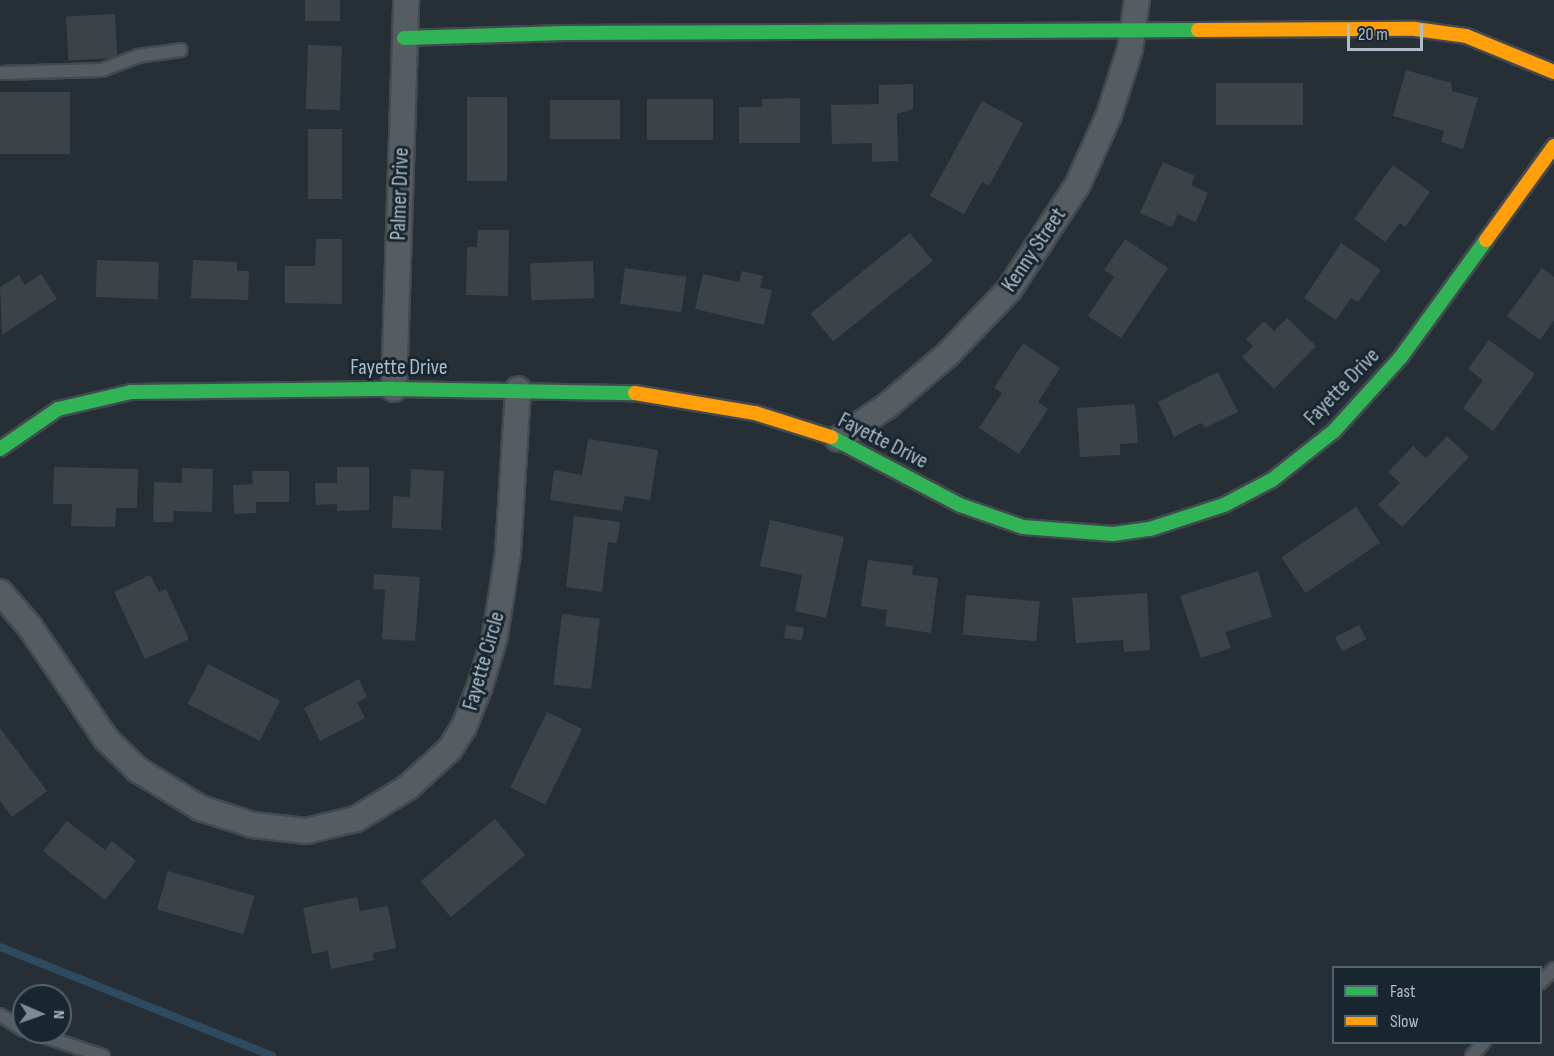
<!DOCTYPE html>
<style>
body{margin:0}
#map{position:relative;width:1554px;height:1056px;overflow:hidden;background:#252f35;font-family:"Sofia Sans Condensed",sans-serif}
div>[style]{position:absolute}
[style*='--x']{left:calc(var(--x)*1px);top:calc(var(--y)*1px);width:calc(var(--w)*1px);rotate:calc(var(--a)*1deg)}
.stream>*{height:8px;margin:-4px;padding:0 4px;transform-origin:4px;border-radius:4px;background:#2e4a5e}
.building>*{inset:0;background:#3b4348;transform-origin:0 0}
.roads{filter:drop-shadow(2px 0 #434a4f) drop-shadow(-2px 0 #434a4f) drop-shadow(0 2px #434a4f) drop-shadow(0 -2px #434a4f)}
.lane>*{height:12px;margin:-6px;padding:0 6px;transform-origin:6px;border-radius:6px;background:#555d63}
.street>*{height:24px;margin:-12px;padding:0 12px;transform-origin:12px;border-radius:12px;background:#555d63}
.fast>*{height:14px;margin:-7px;padding:0 7px;transform-origin:7px;border-radius:7px;background:#30b455}
.slow>*{height:14px;margin:-7px;padding:0 7px;transform-origin:7px;border-radius:7px;background:#ff9f0a}
span{translate:-50% -50%;white-space:nowrap;text-align:center;line-height:1.15;-webkit-text-stroke:6px #182630;paint-order:stroke}
.street-label{font-size:22px;color:#adbcc8}
.legend{position:absolute;left:1332px;top:966px;width:210px;height:78px;box-sizing:border-box;background:#182630;border:2px solid #54626d;margin:0;padding:8px 10px;list-style:none;font-size:18px;color:#adbcc8}
.legend li{display:flex;align-items:center;gap:12px;height:30px}
.legend b{width:30px;border:2px solid #54626d}
.north{position:absolute;left:12px;top:984px;width:60px;height:60px;box-sizing:border-box;background:#182630;border:2px solid #54626d;border-radius:50%;rotate:92deg;font-size:16px;font-weight:700;line-height:24px;text-align:center;color:#adbcc8}
.north::after{content:'';display:block;margin:auto;width:21px;height:27px;background:#7d8b95;clip-path:polygon(50% 0,100% 100%,50% 72%,0 100%)}
.scale{position:absolute;left:1347px;top:24px;width:76px;height:27px;box-sizing:border-box;border:3px solid #adbcc8;border-top:0;padding-left:8px;font-size:18px;line-height:21px;white-space:nowrap;color:#adbcc8;-webkit-text-stroke:4px #182630;paint-order:stroke}
</style>
<div id="map">
<div class="stream">
<div style="--x:0;--y:947;--w:293;--a:21.8"></div>
</div>
<div class="building">
<div style="left:305px;top:0;width:35px;height:21px"></div>
<div style="left:115px;top:14px;width:44px;height:49px;rotate:87deg"></div>
<div style="left:308px;top:45px;width:34px;height:64px;rotate:2deg"></div>
<div style="clip-path:polygon(1406px 70px,1451px 83px,1452px 91px,1478px 98px,1463px 149px,1441px 142px,1444px 131px,1393px 116px)"></div>
<div style="left:1303px;top:83px;width:42px;height:87px;rotate:90deg"></div>
<div style="clip-path:polygon(913px 84px,913px 109px,897px 114px,898px 161px,872px 162px,872px 143px,832px 144px,831px 105px,879px 104px,879px 85px)"></div>
<div style="left:0;top:92px;width:70px;height:62px"></div>
<div style="left:467px;top:97px;width:40px;height:84px"></div>
<div style="clip-path:polygon(800px 98px,800px 143px,739px 143px,739px 107px,762px 107px,762px 99px)"></div>
<div style="left:647px;top:99px;width:66px;height:41px"></div>
<div style="left:550px;top:100px;width:70px;height:39px"></div>
<div style="clip-path:polygon(982px 101px,1023px 123px,989px 186px,982px 182px,964px 214px,930px 196px)"></div>
<div style="left:308px;top:129px;width:34px;height:70px"></div>
<div style="clip-path:polygon(1163px 162px,1195px 176px,1191px 185px,1208px 193px,1196px 222px,1178px 214px,1172px 227px,1140px 213px)"></div>
<div style="clip-path:polygon(1393px 165px,1430px 192px,1405px 227px,1400px 223px,1385px 242px,1354px 219px)"></div>
<div style="clip-path:polygon(478px 230px,509px 230px,508px 296px,466px 295px,467px 247px,477px 247px)"></div>
<div style="left:910px;top:233px;width:36px;height:128px;rotate:51deg"></div>
<div style="clip-path:polygon(316px 239px,342px 239px,342px 304px,285px 303px,285px 266px,315px 266px)"></div>
<div style="clip-path:polygon(1125px 239px,1168px 268px,1121px 338px,1088px 316px,1114px 277px,1104px 270px)"></div>
<div style="clip-path:polygon(1341px 243px,1381px 270px,1358px 302px,1351px 298px,1336px 320px,1304px 298px)"></div>
<div style="left:97px;top:260px;width:62px;height:37px;rotate:2deg"></div>
<div style="clip-path:polygon(193px 260px,237px 262px,237px 271px,249px 271px,248px 300px,191px 298px)"></div>
<div style="left:593px;top:261px;width:37px;height:63px;rotate:88deg"></div>
<div style="left:625px;top:268px;width:62px;height:36px;rotate:8deg"></div>
<div style="clip-path:polygon(1542px 268px,1554px 277px,1554px 320px,1540px 340px,1507px 316px)"></div>
<div style="clip-path:polygon(742px 271px,763px 276px,760px 288px,772px 290px,764px 325px,695px 309px,703px 274px,739px 282px)"></div>
<div style="clip-path:polygon(41px 274px,57px 299px,2px 335px,0 287px,19px 275px,25px 285px)"></div>
<div style="clip-path:polygon(1287px 318px,1316px 346px,1274px 389px,1242px 357px,1253px 346px,1246px 339px,1264px 321px,1274px 331px)"></div>
<div style="clip-path:polygon(1489px 340px,1535px 374px,1493px 431px,1463px 408px,1483px 380px,1468px 369px)"></div>
<div style="clip-path:polygon(1023px 343px,1060px 368px,1038px 402px,1048px 409px,1019px 454px,979px 428px,1002px 393px,994px 388px)"></div>
<div style="clip-path:polygon(1218px 372px,1238px 412px,1205px 428px,1201px 423px,1174px 437px,1158px 402px)"></div>
<div style="clip-path:polygon(1135px 404px,1138px 443px,1120px 444px,1120px 455px,1080px 457px,1077px 408px)"></div>
<div style="clip-path:polygon(1447px 436px,1469px 457px,1402px 527px,1378px 505px,1400px 483px,1388px 472px,1413px 446px,1426px 458px)"></div>
<div style="clip-path:polygon(588px 439px,658px 450px,650px 500px,625px 496px,622px 511px,550px 500px,554px 470px,582px 475px)"></div>
<div style="clip-path:polygon(54px 467px,138px 469px,137px 508px,116px 508px,115px 527px,71px 526px,72px 504px,53px 504px)"></div>
<div style="clip-path:polygon(337px 467px,369px 467px,369px 510px,337px 511px,337px 504px,316px 505px,315px 483px,337px 483px)"></div>
<div style="clip-path:polygon(182px 468px,213px 469px,212px 512px,174px 511px,173px 522px,153px 522px,154px 482px,182px 483px)"></div>
<div style="clip-path:polygon(411px 469px,444px 471px,441px 530px,392px 528px,393px 496px,410px 497px)"></div>
<div style="clip-path:polygon(252px 471px,289px 471px,289px 502px,256px 502px,256px 513px,234px 514px,233px 485px,253px 484px)"></div>
<div style="left:1356px;top:507px;width:43px;height:90px;rotate:56deg"></div>
<div style="clip-path:polygon(574px 516px,620px 522px,617px 543px,608px 542px,602px 592px,566px 587px)"></div>
<div style="clip-path:polygon(770px 520px,844px 537px,826px 618px,795px 611px,802px 575px,760px 566px)"></div>
<div style="clip-path:polygon(868px 560px,913px 566px,912px 575px,938px 578px,931px 633px,885px 626px,887px 610px,861px 606px)"></div>
<div style="clip-path:polygon(1258px 571px,1272px 617px,1225px 632px,1231px 648px,1201px 658px,1180px 596px)"></div>
<div style="clip-path:polygon(374px 574px,420px 577px,415px 641px,382px 639px,385px 590px,373px 589px)"></div>
<div style="clip-path:polygon(150px 575px,159px 592px,166px 589px,189px 639px,145px 659px,114px 592px)"></div>
<div style="clip-path:polygon(1147px 593px,1150px 650px,1124px 652px,1123px 640px,1076px 643px,1072px 598px)"></div>
<div style="left:966px;top:595px;width:74px;height:40px;rotate:5deg"></div>
<div style="left:562px;top:614px;width:38px;height:71px;rotate:7deg"></div>
<div style="left:786px;top:625px;width:18px;height:13px;rotate:9deg"></div>
<div style="left:1359px;top:625px;width:16px;height:27px;rotate:63deg"></div>
<div style="left:208px;top:664px;width:81px;height:45px;rotate:27deg"></div>
<div style="clip-path:polygon(359px 679px,367px 697px,357px 702px,365px 718px,320px 741px,304px 708px)"></div>
<div style="left:547px;top:712px;width:39px;height:84px;rotate:26deg"></div>
<div style="clip-path:polygon(0 728px,47px 791px,12px 817px,0 801px)"></div>
<div style="left:495px;top:819px;width:47px;height:97px;rotate:50deg"></div>
<div style="clip-path:polygon(67px 821px,105px 850px,112px 841px,136px 861px,105px 900px,43px 851px)"></div>
<div style="left:168px;top:871px;width:90px;height:40px;rotate:16deg"></div>
<div style="clip-path:polygon(357px 897px,360px 911px,388px 906px,396px 948px,373px 953px,374px 960px,331px 969px,328px 951px,312px 954px,303px 908px)"></div>
</div>
<div class="roads">
<div class="lane">
<div style="--x:0;--y:73;--w:102;--a:-1.7"></div>
<div style="--x:102;--y:70;--w:39;--a:-21"></div>
<div style="--x:138;--y:56;--w:43;--a:-7.9"></div>
<div style="--x:1540;--y:983;--w:20;--a:-45"></div>
<div style="--x:0;--y:1015;--w:28;--a:32"></div>
<div style="--x:31;--y:1032;--w:76;--a:18.4"></div>
<div style="--x:1472;--y:1056;--w:18;--a:-49"></div>
</div>
<div class="street">
<div style="--x:394;--y:389;--w:389;--a:-88.2"></div>
<div style="--x:838;--y:439;--w:59;--a:-34"></div>
<div style="--x:887;--y:406;--w:80;--a:-40.4"></div>
<div style="--x:948;--y:354;--w:88;--a:-46.4"></div>
<div style="--x:1009;--y:290;--w:126;--a:-56.9"></div>
<div style="--x:1078;--y:184;--w:76;--a:-65.8"></div>
<div style="--x:1109;--y:115;--w:69;--a:-72.3"></div>
<div style="--x:1130;--y:49;--w:49;--a:-81.9"></div>
<div style="--x:0;--y:592;--w:46;--a:49.4"></div>
<div style="--x:30;--y:627;--w:135;--a:55.8"></div>
<div style="--x:106;--y:739;--w:45;--a:44.1"></div>
<div style="--x:138;--y:770;--w:73;--a:31.5"></div>
<div style="--x:200;--y:808;--w:56;--a:17.8"></div>
<div style="--x:253;--y:825;--w:53;--a:6.5"></div>
<div style="--x:306;--y:831;--w:51;--a:-13.5"></div>
<div style="--x:356;--y:819;--w:60;--a:-31.3"></div>
<div style="--x:407;--y:788;--w:58;--a:-42.2"></div>
<div style="--x:450;--y:749;--w:26;--a:-58"></div>
<div style="--x:464;--y:727;--w:44;--a:-68.7"></div>
<div style="--x:480;--y:686;--w:52;--a:-73.3"></div>
<div style="--x:495;--y:636;--w:84;--a:-81.1"></div>
<div style="--x:508;--y:553;--w:164;--a:-86.5"></div>
</div>
<div class="fast">
<div style="--x:404;--y:38;--w:160;--a:-1.8"></div>
<div style="--x:564;--y:33;--w:634;--a:-0.27"></div>
<div style="--x:831;--y:437;--w:146;--a:27.8"></div>
<div style="--x:960;--y:505;--w:67;--a:19.2"></div>
<div style="--x:1023;--y:527;--w:90;--a:4.4"></div>
<div style="--x:1113;--y:534;--w:37;--a:-8"></div>
<div style="--x:1150;--y:529;--w:78;--a:-18"></div>
<div style="--x:1224;--y:505;--w:54;--a:-27.5"></div>
<div style="--x:1272;--y:480;--w:79;--a:-38.3"></div>
<div style="--x:1334;--y:431;--w:100;--a:-47.8"></div>
<div style="--x:1401;--y:357;--w:145;--a:-54"></div>
<div style="--x:0;--y:449;--w:70;--a:-34.6"></div>
<div style="--x:58;--y:409;--w:75;--a:-13.1"></div>
<div style="--x:131;--y:392;--w:263;--a:-0.7"></div>
<div style="--x:394;--y:389;--w:241;--a:1"></div>
</div>
<div class="slow">
<div style="--x:1198;--y:30;--w:217;--a:-0.3"></div>
<div style="--x:1415;--y:29;--w:51;--a:7.8"></div>
<div style="--x:1466;--y:36;--w:95;--a:22.2"></div>
<div style="--x:1486;--y:240;--w:116;--a:-54.1"></div>
<div style="--x:635;--y:393;--w:122;--a:9.5"></div>
<div style="--x:755;--y:413;--w:80;--a:17.5"></div>
</div>
</div>
<div class="street-label">
<span style="left:400px;top:194px;rotate:-88deg">Palmer Drive</span>
<span style="left:1034px;top:250px;rotate:-56deg">Kenny Street</span>
<span style="left:399px;top:368px">Fayette Drive</span>
<span style="left:1342px;top:387px;rotate:-46deg">Fayette Drive</span>
<span style="left:883px;top:441px;rotate:27deg">Fayette Drive</span>
<span style="left:484px;top:661px;rotate:-74deg">Fayette Circle</span>
</div>
<ul class="legend">
<li><b style="height:8px;background:#30b455"></b>Fast</li>
<li><b style="height:8px;background:#ff9f0a"></b>Slow</li>
</ul>
<div class="north">N</div>
<div class="scale">20 m</div>
</div>
